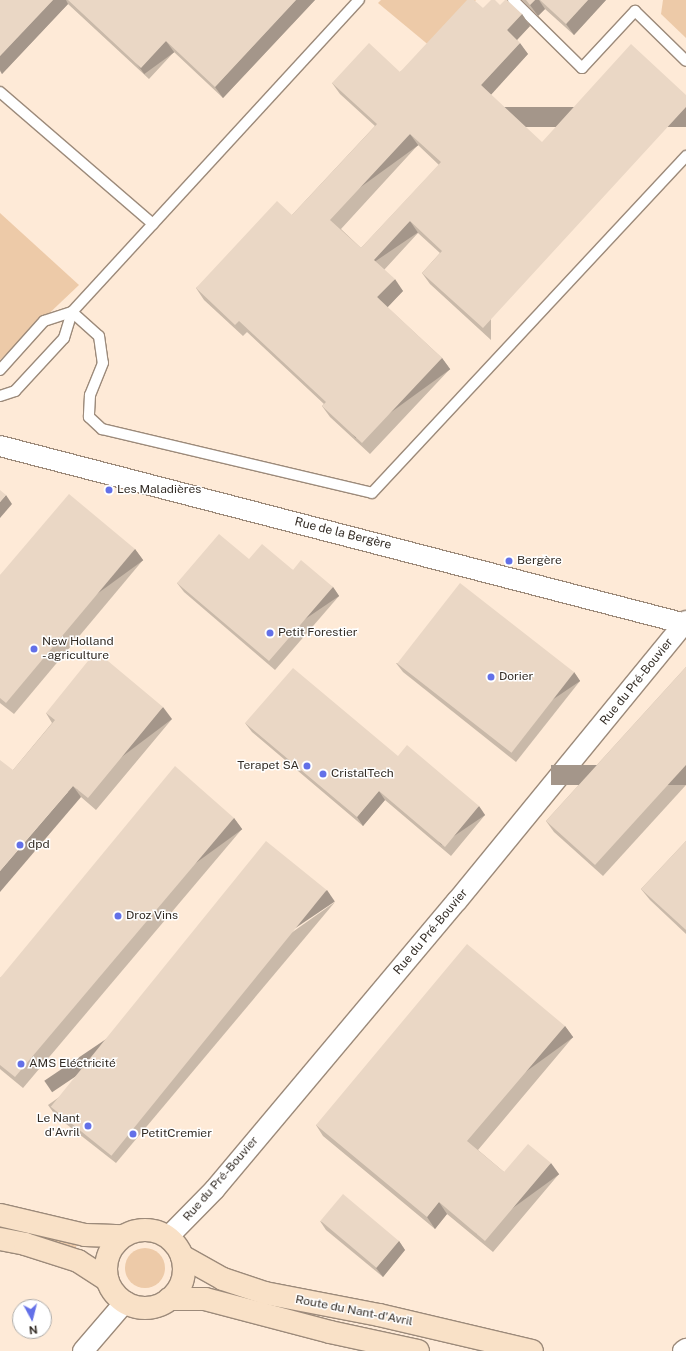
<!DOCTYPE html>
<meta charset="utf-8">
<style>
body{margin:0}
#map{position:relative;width:686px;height:1351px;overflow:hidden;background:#fdf5ed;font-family:"Public Sans",sans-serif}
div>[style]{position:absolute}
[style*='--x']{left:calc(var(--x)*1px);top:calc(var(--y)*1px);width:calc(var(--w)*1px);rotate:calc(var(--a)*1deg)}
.built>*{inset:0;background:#feead7}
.green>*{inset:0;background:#edcaa8}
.round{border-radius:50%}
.roads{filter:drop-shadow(1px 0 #9c8a7a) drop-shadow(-1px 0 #9c8a7a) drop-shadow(0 1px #9c8a7a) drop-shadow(0 -1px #9c8a7a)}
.lane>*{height:10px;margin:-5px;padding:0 5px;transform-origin:5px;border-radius:5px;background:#fff}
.street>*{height:20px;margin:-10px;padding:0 10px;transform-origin:10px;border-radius:10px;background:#fff}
.secondary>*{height:22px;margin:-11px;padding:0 11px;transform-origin:11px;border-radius:11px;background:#f9e1c7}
.secondary>.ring{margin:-11px;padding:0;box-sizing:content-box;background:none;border:22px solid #f9e1c7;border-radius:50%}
.wall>*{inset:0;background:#c9b9a9}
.shaded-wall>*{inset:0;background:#a4968a;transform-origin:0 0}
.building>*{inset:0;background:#ead7c5;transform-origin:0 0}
.dots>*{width:11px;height:11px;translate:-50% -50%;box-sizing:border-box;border:2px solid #fff;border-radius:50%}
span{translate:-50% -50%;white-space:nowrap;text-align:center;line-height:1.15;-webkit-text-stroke:3px #fff;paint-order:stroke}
.poi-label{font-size:12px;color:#332c25}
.left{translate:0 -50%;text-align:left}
.right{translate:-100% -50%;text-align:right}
.street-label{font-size:12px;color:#332c25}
.north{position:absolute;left:12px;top:1299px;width:40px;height:40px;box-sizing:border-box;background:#fff;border:1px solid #adaba8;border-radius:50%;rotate:173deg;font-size:11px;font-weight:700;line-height:16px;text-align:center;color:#332c25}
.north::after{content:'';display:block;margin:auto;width:14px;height:18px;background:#6370e8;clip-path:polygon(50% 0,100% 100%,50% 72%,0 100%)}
</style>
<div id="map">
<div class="built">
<div style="clip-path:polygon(evenodd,0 0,686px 0,686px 1351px,0 1351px,0 0,20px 1307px,44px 1307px,44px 1331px,20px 1331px,20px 1307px)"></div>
</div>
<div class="green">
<div style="clip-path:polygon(381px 0,476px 0,431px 47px,378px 3px)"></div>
<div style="clip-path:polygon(663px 0,686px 0,686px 38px,661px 14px)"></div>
<div style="clip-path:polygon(0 213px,79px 285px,0 360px)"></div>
<div style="clip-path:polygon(0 1223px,78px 1242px,74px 1252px,0 1229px)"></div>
<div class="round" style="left:125px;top:1248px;width:40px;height:40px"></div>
</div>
<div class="roads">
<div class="lane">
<div style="--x:513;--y:0;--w:97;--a:44.6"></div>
<div style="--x:582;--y:68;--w:78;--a:-47.1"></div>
<div style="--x:635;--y:11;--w:71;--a:44.4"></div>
<div style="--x:0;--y:92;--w:202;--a:40.8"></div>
<div style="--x:72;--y:312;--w:36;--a:42"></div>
<div style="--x:99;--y:336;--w:27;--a:82"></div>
<div style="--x:103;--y:363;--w:35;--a:112"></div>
<div style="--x:90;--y:395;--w:22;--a:93"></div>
<div style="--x:89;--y:417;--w:18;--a:43"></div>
<div style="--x:102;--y:429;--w:277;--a:13.3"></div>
<div style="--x:372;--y:493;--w:461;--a:-47"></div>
<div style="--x:0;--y:370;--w:66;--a:-48.1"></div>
<div style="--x:44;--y:321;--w:29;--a:-18"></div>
<div style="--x:0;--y:396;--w:16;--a:-18"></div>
<div style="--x:15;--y:391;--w:72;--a:-47.2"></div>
<div style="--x:64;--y:338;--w:27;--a:-73"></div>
<div style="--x:72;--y:312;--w:424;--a:-47.4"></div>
</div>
<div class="street">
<div style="--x:0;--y:446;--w:709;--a:14.55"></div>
<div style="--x:168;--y:1237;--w:67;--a:-45.6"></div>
<div style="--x:215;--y:1189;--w:376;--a:-50"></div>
<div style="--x:457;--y:901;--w:362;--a:-50.7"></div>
<div style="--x:83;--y:1351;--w:65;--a:-49.4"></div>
<div style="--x:683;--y:1351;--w:4;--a:-34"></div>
</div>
<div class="secondary">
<div style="--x:0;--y:1215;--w:87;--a:13.2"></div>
<div style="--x:85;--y:1235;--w:38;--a:2"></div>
<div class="ring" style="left:106px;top:1230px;width:56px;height:56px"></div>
<div style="--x:0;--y:1239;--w:25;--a:11"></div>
<div style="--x:25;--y:1244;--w:56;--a:17.8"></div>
<div style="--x:78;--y:1261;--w:35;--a:33"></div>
<div style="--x:182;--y:1256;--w:47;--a:29.3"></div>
<div style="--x:223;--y:1279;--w:44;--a:18.4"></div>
<div style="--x:265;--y:1293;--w:116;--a:10.9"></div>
<div style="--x:379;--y:1315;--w:157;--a:13.2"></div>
<div style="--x:169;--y:1299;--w:36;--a:0"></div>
<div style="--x:205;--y:1299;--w:129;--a:14.8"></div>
<div style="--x:330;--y:1332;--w:90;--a:12.2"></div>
</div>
</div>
<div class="wall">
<div style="clip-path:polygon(0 0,315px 0,223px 98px,174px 52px,149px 79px,68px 4px,2px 74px,0 71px)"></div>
<div style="clip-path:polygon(522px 0,606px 0,574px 35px,545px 9px,538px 16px)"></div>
<div style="clip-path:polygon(evenodd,500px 5px,522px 14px,530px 26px,517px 40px,528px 54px,491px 94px,491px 340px,430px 284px,422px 273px,440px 253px,418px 233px,384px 270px,403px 291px,387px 307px,442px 358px,450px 369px,370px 454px,330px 417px,322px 406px,324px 404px,247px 332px,243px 336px,204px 300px,196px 288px,292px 215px,375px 126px,340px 94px,332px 83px,400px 72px,483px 8px,500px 5px,418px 145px,439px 165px,361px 248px,341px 229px,418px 145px)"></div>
<div style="clip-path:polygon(135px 549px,143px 560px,14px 714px,0 703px,0 575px)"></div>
<div style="clip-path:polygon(249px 559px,293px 570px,333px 587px,339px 596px,275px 670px,184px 592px,177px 583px)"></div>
<div style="clip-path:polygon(396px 663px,574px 672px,580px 681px,516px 762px,403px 672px)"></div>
<div style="clip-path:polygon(686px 667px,686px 785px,603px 876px,554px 832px,546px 821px)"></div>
<div style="clip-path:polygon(46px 713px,172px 719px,96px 810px,81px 797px,13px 770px,52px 723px)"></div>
<div style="clip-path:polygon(245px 723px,485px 815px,451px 856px,385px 800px,363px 826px,252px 732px)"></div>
<div style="clip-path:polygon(234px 818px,242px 829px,23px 1088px,0 1069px,0 978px)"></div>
<div style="clip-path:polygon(686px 841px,686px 934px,650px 900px,641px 889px)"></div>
<div style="clip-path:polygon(335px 902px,116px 1163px,56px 1116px,48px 1105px)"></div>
<div style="clip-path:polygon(565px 1026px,573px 1037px,478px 1150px,504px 1172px,559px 1174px,493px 1252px,447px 1214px,435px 1229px,323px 1136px,316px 1125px)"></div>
<div style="clip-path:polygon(320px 1221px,399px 1241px,405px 1250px,383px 1277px,326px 1230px)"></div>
</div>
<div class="shaded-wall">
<div style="clip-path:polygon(53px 0,66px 0,68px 4px,2px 74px,0 70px,0 56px)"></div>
<div style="clip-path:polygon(296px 0,315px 0,223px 98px,215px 87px)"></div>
<div style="clip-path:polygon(535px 0,539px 0,545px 9px,538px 16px,530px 5px)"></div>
<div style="clip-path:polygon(588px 0,606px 0,574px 35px,566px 24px)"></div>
<div style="clip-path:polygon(522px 14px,530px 26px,515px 42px,507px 30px)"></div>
<div style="left:166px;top:41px;width:14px;height:37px;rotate:54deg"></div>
<div style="clip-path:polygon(520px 43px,528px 54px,489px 97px,481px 85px)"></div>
<div style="left:686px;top:107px;width:20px;height:300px;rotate:90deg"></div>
<div style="left:410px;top:134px;width:14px;height:117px;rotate:54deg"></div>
<div style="left:410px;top:221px;width:14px;height:53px;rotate:56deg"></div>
<div style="clip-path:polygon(395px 279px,403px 291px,386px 309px,377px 297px)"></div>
<div style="left:442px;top:358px;width:14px;height:117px;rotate:54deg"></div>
<div style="clip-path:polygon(6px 495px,12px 504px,0 518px,0 502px)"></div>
<div style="left:135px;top:549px;width:14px;height:201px;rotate:54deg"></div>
<div style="left:333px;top:587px;width:11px;height:98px;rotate:56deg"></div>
<div style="left:574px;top:672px;width:11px;height:103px;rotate:56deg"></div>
<div style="left:163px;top:707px;width:15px;height:118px;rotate:53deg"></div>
<div style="left:686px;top:765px;width:20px;height:135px;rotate:90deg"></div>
<div style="clip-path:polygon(73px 786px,81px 797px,0 892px,0 871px)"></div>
<div style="clip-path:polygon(379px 791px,385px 800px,363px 826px,357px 817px)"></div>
<div style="left:479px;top:806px;width:11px;height:53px;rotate:56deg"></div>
<div style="left:234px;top:818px;width:14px;height:339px;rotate:54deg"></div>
<div style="left:327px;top:890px;width:14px;height:341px;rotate:56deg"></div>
<div style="left:565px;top:1026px;width:14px;height:151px;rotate:54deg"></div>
<div style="left:551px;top:1163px;width:14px;height:102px;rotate:54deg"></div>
<div style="clip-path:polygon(439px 1202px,447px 1214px,435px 1229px,427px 1217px)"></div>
<div style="clip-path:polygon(399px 1241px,405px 1250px,383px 1277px,376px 1268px)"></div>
</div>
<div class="building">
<div style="clip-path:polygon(0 0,53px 0,0 56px)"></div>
<div style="clip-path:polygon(68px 0,296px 0,215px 87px,166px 41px,141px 68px)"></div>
<div style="clip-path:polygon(evenodd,467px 0,474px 0,483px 8px,491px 0,495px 0,500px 5px,505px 0,507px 0,522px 14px,507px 30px,520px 43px,481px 85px,542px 142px,631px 44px,686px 95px,686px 107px,483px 328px,422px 273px,442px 251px,410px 221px,374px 260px,395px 279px,377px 297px,442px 358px,362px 443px,322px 406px,326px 402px,239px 321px,235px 325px,196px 288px,277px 201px,292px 215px,377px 124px,332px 83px,369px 43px,400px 72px,467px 0,410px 134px,441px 162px,361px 248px,330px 220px,410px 134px)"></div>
<div style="clip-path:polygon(526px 0,535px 0,530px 5px)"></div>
<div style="clip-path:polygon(540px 0,588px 0,566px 24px)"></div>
<div style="clip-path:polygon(0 490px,6px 495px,0 502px)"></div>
<div style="clip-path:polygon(69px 494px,135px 549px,6px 703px,0 698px,0 575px)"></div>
<div style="clip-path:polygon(219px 534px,249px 559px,262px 544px,293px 570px,301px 560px,333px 587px,269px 661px,177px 583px)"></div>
<div style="left:460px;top:583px;width:145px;height:102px;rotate:38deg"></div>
<div style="clip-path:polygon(96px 651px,163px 707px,88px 798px,73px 786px,0 871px,0 760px,13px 770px,55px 720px,46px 713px)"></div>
<div style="clip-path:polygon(686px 667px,686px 765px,595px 865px,546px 821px)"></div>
<div style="clip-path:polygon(293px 668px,398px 756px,407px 745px,479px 806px,445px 847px,379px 791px,357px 817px,245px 723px)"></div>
<div style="clip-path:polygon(175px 766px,234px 818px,15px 1077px,0 1065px,0 978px)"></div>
<div style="left:266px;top:841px;width:78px;height:342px;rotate:39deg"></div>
<div style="clip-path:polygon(686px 841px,686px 930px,641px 889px)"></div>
<div style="clip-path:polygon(467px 944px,565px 1026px,467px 1141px,504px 1172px,528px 1144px,551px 1163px,485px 1241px,439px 1202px,427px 1217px,316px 1125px)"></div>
<div style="left:343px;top:1194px;width:73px;height:35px;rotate:40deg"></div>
</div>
<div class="dots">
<div style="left:109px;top:490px;background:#6370e8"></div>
<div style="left:509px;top:561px;background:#6370e8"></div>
<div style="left:270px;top:633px;background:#6370e8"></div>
<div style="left:34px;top:649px;background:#6370e8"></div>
<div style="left:491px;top:677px;background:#6370e8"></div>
<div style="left:307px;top:766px;background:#6370e8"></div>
<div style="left:323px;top:774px;background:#6370e8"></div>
<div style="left:20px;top:845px;background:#6370e8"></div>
<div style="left:118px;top:916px;background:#6370e8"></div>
<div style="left:21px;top:1064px;background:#6370e8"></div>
<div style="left:88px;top:1126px;background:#6370e8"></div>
<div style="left:133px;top:1134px;background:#6370e8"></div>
</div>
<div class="poi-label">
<span class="left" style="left:117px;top:490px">Les Maladières</span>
<span class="left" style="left:517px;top:561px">Bergère</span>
<span class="left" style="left:278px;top:633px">Petit Forestier</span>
<span class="left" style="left:42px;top:649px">New Holland<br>- agriculture</span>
<span class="left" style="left:499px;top:677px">Dorier</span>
<span class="right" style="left:299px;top:766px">Terapet SA</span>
<span class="left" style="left:331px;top:774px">CristalTech</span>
<span class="left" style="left:28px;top:845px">dpd</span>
<span class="left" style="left:126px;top:916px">Droz Vins</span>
<span class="left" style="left:29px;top:1064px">AMS Eléctricité</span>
<span class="right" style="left:80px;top:1126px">Le Nant<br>d'Avril</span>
<span class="left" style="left:141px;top:1134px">PetitCremier</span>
</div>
<div class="street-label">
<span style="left:343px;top:534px;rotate:14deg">Rue de la Bergère</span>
<span style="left:637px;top:682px;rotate:-51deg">Rue du Pré-Bouvier</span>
<span style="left:431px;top:932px;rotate:-50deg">Rue du Pré-Bouvier</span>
<span style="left:221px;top:1179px;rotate:-49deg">Rue du Pré-Bouvier</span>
<span style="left:354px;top:1311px;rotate:11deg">Route du Nant-d'Avril</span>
</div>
<div class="north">N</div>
</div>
